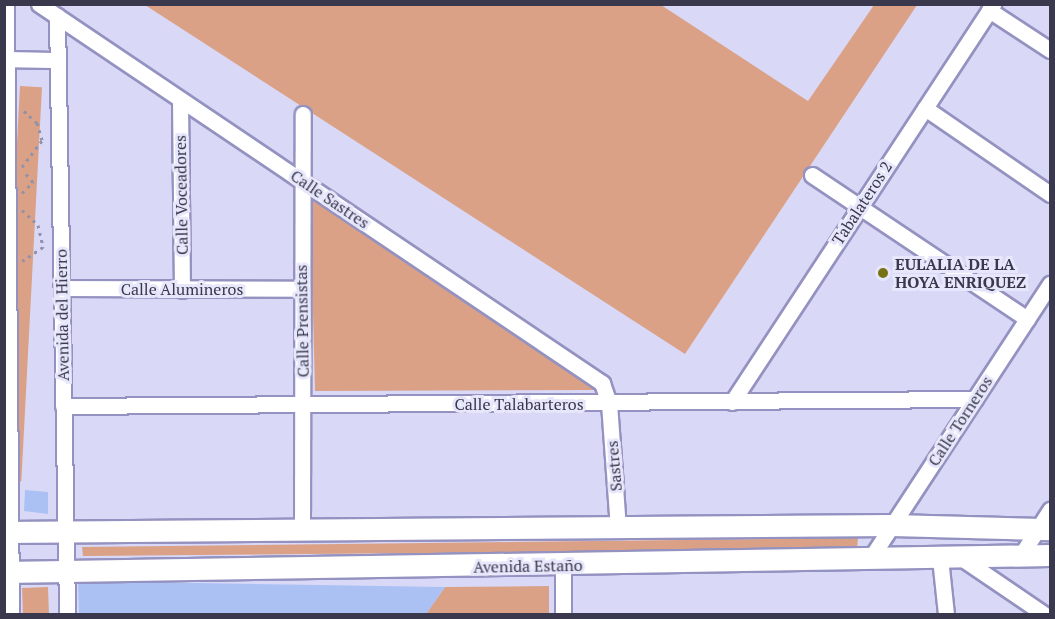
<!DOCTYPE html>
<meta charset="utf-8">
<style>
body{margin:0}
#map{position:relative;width:1055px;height:619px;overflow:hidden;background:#d9d9f7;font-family:"PT Serif",serif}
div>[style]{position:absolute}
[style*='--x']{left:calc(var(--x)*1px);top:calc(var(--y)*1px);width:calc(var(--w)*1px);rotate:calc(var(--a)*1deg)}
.green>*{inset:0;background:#daa186;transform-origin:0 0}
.building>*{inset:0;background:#abc1f4}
.path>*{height:3px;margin-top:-1.5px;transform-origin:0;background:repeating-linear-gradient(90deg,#9291ab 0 3px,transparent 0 7.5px)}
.roads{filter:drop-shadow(2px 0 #9492c0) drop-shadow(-2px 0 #9492c0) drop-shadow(0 2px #9492c0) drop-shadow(0 -2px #9492c0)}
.street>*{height:15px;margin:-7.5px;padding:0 7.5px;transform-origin:7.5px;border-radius:7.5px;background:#fff}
.secondary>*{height:21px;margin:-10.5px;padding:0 10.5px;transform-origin:10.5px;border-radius:10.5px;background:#fff}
.dots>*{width:16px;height:16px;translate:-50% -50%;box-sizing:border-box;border:3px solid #e7e7fc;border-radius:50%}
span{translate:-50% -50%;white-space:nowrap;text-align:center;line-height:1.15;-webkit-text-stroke:6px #e7e7fc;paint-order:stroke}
.street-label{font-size:16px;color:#39384c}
.poi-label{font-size:16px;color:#39384c;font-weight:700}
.left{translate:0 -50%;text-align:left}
.frame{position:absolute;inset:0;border:6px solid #39384c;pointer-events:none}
</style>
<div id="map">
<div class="green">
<div style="clip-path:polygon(145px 5px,661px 5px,808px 101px,874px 5px,917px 5px,685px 354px)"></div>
<div style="left:20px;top:86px;width:22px;height:395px;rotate:3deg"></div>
<div style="clip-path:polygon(310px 196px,597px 390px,315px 391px)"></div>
<div style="clip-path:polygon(858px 538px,857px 549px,83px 556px,82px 547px)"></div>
<div style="clip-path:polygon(549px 586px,549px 614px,426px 614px,445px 587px)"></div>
<div style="left:48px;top:587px;width:27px;height:26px;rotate:88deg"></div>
</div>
<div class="building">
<div style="clip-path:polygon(25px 490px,48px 492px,48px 514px,24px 511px)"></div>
<div style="clip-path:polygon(78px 581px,445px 587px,426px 614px,79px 614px)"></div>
</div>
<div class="path">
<div style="--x:22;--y:167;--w:34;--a:-53"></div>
<div style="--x:42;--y:140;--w:18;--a:-106"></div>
<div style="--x:37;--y:123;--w:19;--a:-137"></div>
<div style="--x:22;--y:193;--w:16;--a:-45"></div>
<div style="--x:33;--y:182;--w:13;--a:-132"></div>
<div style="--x:22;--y:210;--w:22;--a:43"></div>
<div style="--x:38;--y:225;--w:23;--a:77"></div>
<div style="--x:43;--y:247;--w:25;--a:146"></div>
</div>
<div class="roads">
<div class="street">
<div style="--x:6;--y:4;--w:610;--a:89.53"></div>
<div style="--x:39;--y:4;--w:679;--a:33.95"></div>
<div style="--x:602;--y:383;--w:21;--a:71"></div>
<div style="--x:609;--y:403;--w:125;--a:85.9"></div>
<div style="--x:989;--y:10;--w:73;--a:33.3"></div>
<div style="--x:57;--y:16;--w:598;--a:89.04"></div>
<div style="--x:4;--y:59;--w:54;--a:1.1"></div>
<div style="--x:180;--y:100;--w:190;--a:89.4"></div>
<div style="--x:925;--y:108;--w:152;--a:34.5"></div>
<div style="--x:812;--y:175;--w:259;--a:33.8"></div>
<div style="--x:62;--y:288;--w:239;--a:0.2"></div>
<div style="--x:732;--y:402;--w:476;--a:-56.7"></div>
<div style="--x:63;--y:406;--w:912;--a:-0.44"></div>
<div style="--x:302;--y:529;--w:415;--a:-89.9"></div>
<div style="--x:1021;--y:555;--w:54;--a:-57.2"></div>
<div style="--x:960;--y:557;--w:102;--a:34.2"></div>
<div style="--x:940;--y:558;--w:56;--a:83.9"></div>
<div style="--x:870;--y:559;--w:329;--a:-56.8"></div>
<div style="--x:563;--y:566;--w:48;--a:90"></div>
</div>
<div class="secondary">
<div style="--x:4;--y:532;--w:888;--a:-0.45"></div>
<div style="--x:892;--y:525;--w:158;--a:1.5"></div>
<div style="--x:4;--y:572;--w:1046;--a:-0.93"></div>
</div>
</div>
<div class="dots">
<div style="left:883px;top:273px;background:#777214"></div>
</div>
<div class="street-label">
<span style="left:181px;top:195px;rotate:-91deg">Calle Voceadores</span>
<span style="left:330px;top:199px;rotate:34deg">Calle Sastres</span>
<span style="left:862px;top:203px;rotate:-57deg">Tabalateros 2</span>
<span style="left:182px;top:289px">Calle Alumineros</span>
<span style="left:62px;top:315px;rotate:-91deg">Avenida del Hierro</span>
<span style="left:302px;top:321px;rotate:-91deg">Calle Prensistas</span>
<span style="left:519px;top:404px">Calle Talabarteros</span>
<span style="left:960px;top:421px;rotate:-57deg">Calle Torneros</span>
<span style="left:614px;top:466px;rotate:-95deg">Sastres</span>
<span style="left:528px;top:566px;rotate:-1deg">Avenida Estaño</span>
</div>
<div class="poi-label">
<span class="left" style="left:895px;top:273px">EULALIA DE LA<br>HOYA ENRIQUEZ</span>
</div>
<div class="frame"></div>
</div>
